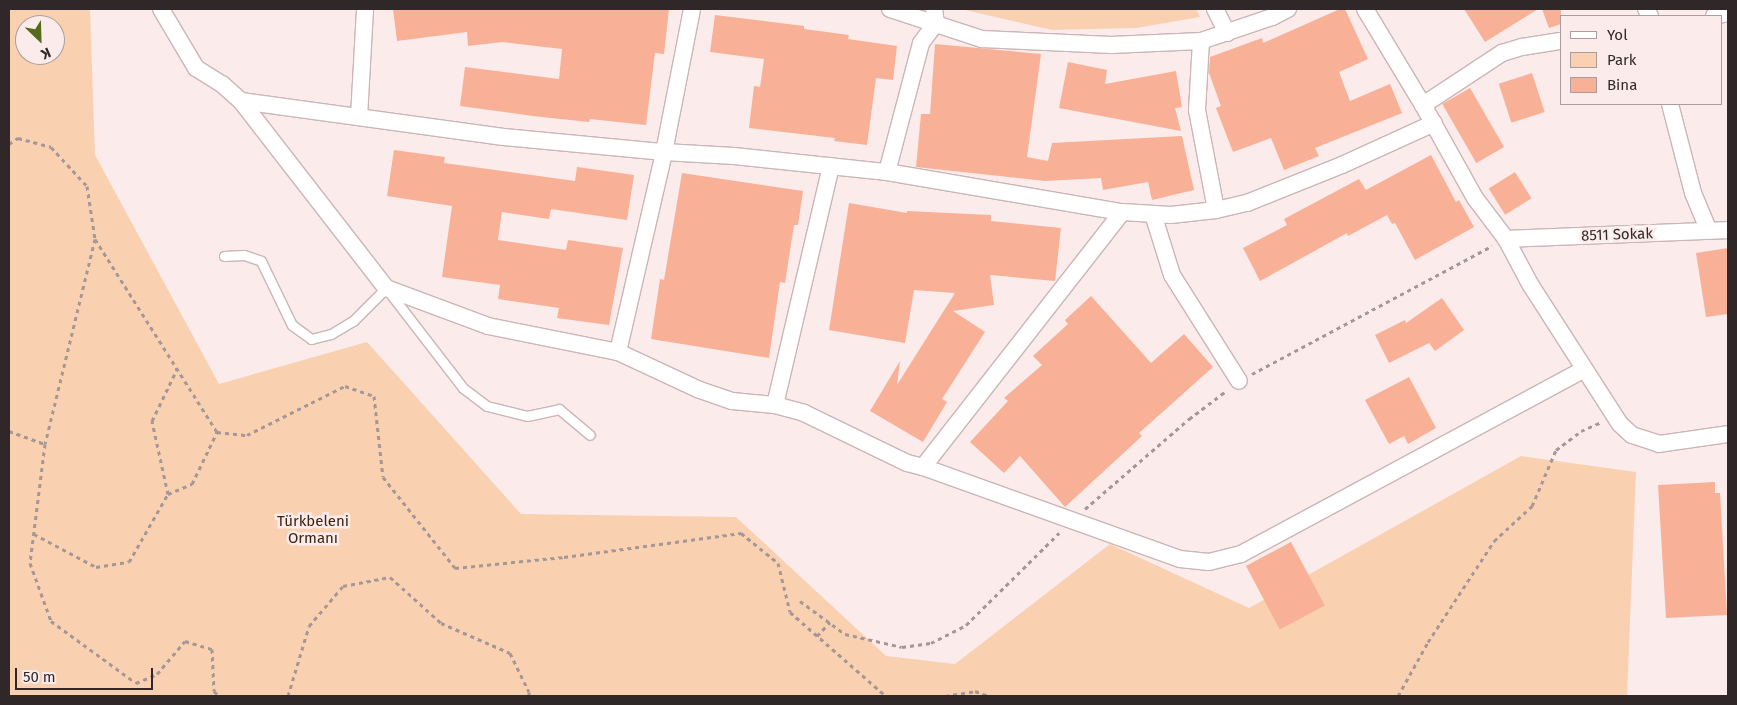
<!DOCTYPE html>
<meta charset="utf-8">
<style>
body{margin:0}
#map{position:relative;width:1737px;height:705px;overflow:hidden;background:#fcebeb;font-family:"Fira Sans",sans-serif}
div>[style]{position:absolute}
[style*='--x']{left:calc(var(--x)*1px);top:calc(var(--y)*1px);width:calc(var(--w)*1px);rotate:calc(var(--a)*1deg)}
.green>*{inset:0;background:#f9d1b1}
.building>*{inset:0;background:#f8b097;transform-origin:0 0}
.path>*{height:3px;margin-top:-1.5px;transform-origin:0;background:repeating-linear-gradient(90deg,#a59797 0 4px,transparent 0 8px)}
.roads{filter:drop-shadow(1px 0 #cab6b6) drop-shadow(-1px 0 #cab6b6) drop-shadow(0 1px #cab6b6) drop-shadow(0 -1px #cab6b6)}
.service>*{height:9px;margin:-4.5px;padding:0 4.5px;transform-origin:4.5px;border-radius:4.5px;background:#fff}
.minor>*{height:16px;margin:-8px;padding:0 8px;transform-origin:8px;border-radius:8px;background:#fff}
span{translate:-50% -50%;white-space:nowrap;text-align:center;line-height:1.15;-webkit-text-stroke:5px #fcebeb;paint-order:stroke}
.street-label{font-size:15px;color:#302828}
.park-label{font-size:15px;color:#3c240f}
.frame{position:absolute;inset:0;border:10px solid #302828;pointer-events:none}
.legend{position:absolute;left:1560px;top:15px;width:162px;height:90px;box-sizing:border-box;background:#fcebeb;border:1px solid #aa9d9d;margin:0;padding:6px 9px;list-style:none;font-size:15px;color:#302828}
.legend li{display:flex;align-items:center;gap:10px;height:25px}
.legend b{width:25px;border:1px solid #aa9d9d}
.north{position:absolute;left:15px;top:15px;width:50px;height:50px;box-sizing:border-box;background:#fcebeb;border:1px solid #aa9d9d;border-radius:50%;rotate:156deg;font-size:14px;font-weight:700;line-height:20px;text-align:center;color:#302828}
.north::after{content:'';display:block;margin:auto;width:18px;height:22px;background:#546b1c;clip-path:polygon(50% 0,100% 100%,50% 72%,0 100%)}
.scale{position:absolute;left:15px;top:668px;width:138px;height:22px;box-sizing:border-box;border:2px solid #302828;border-top:0;padding-left:6px;font-size:15px;line-height:18px;white-space:nowrap;color:#302828;-webkit-text-stroke:4px #fcebeb;paint-order:stroke}
</style>
<div id="map">
<div class="green">
<div style="clip-path:polygon(evenodd,9px 9px,90px 9px,95px 155px,219px 384px,367px 342px,521px 514px,736px 517px,886px 656px,955px 664px,1110px 544px,1249px 608px,1521px 456px,1636px 472px,1627px 696px,9px 696px,9px 9px,25px 25px,55px 25px,55px 55px,25px 55px,25px 25px)"></div>
<div style="clip-path:polygon(961px 9px,1196px 9px,1200px 17px,1136px 28px,1052px 30px)"></div>
</div>
<div class="building">
<div style="clip-path:polygon(393px 9px,669px 9px,664px 54px,655px 53px,646px 125px,590px 119px,589px 122px,533px 116px,460px 106px,465px 67px,559px 79px,562px 49px,502px 42px,468px 46px,467px 32px,397px 41px)"></div>
<div style="clip-path:polygon(1340px 9px,1345px 9px,1368px 59px,1339px 72px,1350px 101px,1390px 84px,1402px 113px,1315px 148px,1319px 156px,1284px 170px,1271px 138px,1233px 152px,1216px 108px,1221px 106px,1209px 73px,1210px 57px,1262px 38px,1263px 43px)"></div>
<div style="clip-path:polygon(1464px 9px,1538px 9px,1485px 42px)"></div>
<div style="clip-path:polygon(1542px 9px,1561px 9px,1561px 24px,1549px 28px)"></div>
<div style="clip-path:polygon(715px 15px,804px 26px,804px 29px,849px 35px,848px 39px,897px 46px,893px 80px,876px 78px,867px 145px,834px 141px,835px 138px,749px 128px,754px 86px,760px 87px,764px 59px,710px 52px)"></div>
<div style="clip-path:polygon(935px 44px,1041px 54px,1027px 157px,1048px 161px,1052px 143px,1182px 136px,1194px 190px,1152px 200px,1148px 182px,1103px 190px,1101px 178px,1045px 181px,916px 167px,921px 114px,930px 114px)"></div>
<div style="clip-path:polygon(1068px 62px,1107px 70px,1105px 84px,1176px 71px,1182px 107px,1175px 108px,1181px 131px,1059px 108px)"></div>
<div style="left:1532px;top:73px;width:41px;height:35px;rotate:72deg"></div>
<div style="left:1470px;top:88px;width:68px;height:32px;rotate:60deg"></div>
<div style="clip-path:polygon(394px 150px,445px 157px,444px 163px,575px 181px,577px 167px,634px 175px,627px 220px,551px 209px,549px 219px,502px 212px,498px 240px,566px 250px,568px 240px,623px 248px,609px 325px,557px 318px,559px 308px,498px 299px,500px 285px,442px 277px,452px 206px,387px 196px)"></div>
<div style="clip-path:polygon(1431px 155px,1456px 202px,1459px 200px,1474px 227px,1415px 260px,1395px 223px,1392px 224px,1387px 215px,1348px 236px,1347px 233px,1260px 281px,1243px 248px,1287px 225px,1284px 219px,1359px 179px,1366px 190px)"></div>
<div style="left:1515px;top:172px;width:31px;height:31px;rotate:58deg"></div>
<div style="clip-path:polygon(682px 173px,803px 191px,798px 225px,794px 225px,785px 283px,780px 282px,769px 358px,651px 339px,660px 279px,664px 280px)"></div>
<div style="clip-path:polygon(849px 203px,907px 213px,907px 211px,991px 215px,991px 221px,1061px 228px,1055px 281px,990px 275px,994px 305px,953px 311px,985px 332px,942px 399px,947px 402px,923px 442px,870px 411px,900px 361px,897px 385px,955px 293px,914px 290px,905px 343px,829px 330px)"></div>
<div style="clip-path:polygon(1728px 248px,1728px 314px,1706px 317px,1696px 253px)"></div>
<div style="clip-path:polygon(1091px 296px,1151px 363px,1184px 334px,1213px 367px,1139px 433px,1142px 436px,1065px 507px,1020px 456px,1004px 473px,970px 442px,1008px 401px,1004px 398px,1042px 365px,1033px 356px,1068px 324px,1065px 320px)"></div>
<div style="clip-path:polygon(1442px 298px,1464px 330px,1435px 351px,1429px 343px,1389px 363px,1375px 335px,1405px 320px,1406px 323px)"></div>
<div style="clip-path:polygon(1409px 377px,1436px 428px,1408px 444px,1404px 436px,1389px 444px,1365px 400px)"></div>
<div style="clip-path:polygon(1715px 482px,1715px 493px,1720px 493px,1727px 615px,1666px 618px,1658px 485px)"></div>
<div style="left:1291px;top:542px;width:72px;height:51px;rotate:62deg"></div>
</div>
<div class="path">
<div style="--x:9;--y:144;--w:11;--a:-34"></div>
<div style="--x:18;--y:138;--w:34;--a:15"></div>
<div style="--x:51;--y:147;--w:53;--a:47.3"></div>
<div style="--x:87;--y:186;--w:54;--a:81.4"></div>
<div style="--x:95;--y:239;--w:211;--a:103.7"></div>
<div style="--x:95;--y:239;--w:228;--a:57.7"></div>
<div style="--x:217;--y:432;--w:30;--a:6"></div>
<div style="--x:247;--y:435;--w:110;--a:-26.6"></div>
<div style="--x:345;--y:386;--w:31;--a:19"></div>
<div style="--x:374;--y:396;--w:81;--a:83.7"></div>
<div style="--x:383;--y:477;--w:116;--a:51.6"></div>
<div style="--x:455;--y:568;--w:110;--a:-5.8"></div>
<div style="--x:564;--y:557;--w:179;--a:-7.7"></div>
<div style="--x:741;--y:533;--w:48;--a:39"></div>
<div style="--x:778;--y:563;--w:50;--a:76.2"></div>
<div style="--x:790;--y:612;--w:128;--a:41.2"></div>
<div style="--x:1252;--y:374;--w:272;--a:-28.1"></div>
<div style="--x:9;--y:431;--w:38;--a:20"></div>
<div style="--x:45;--y:444;--w:120;--a:97.2"></div>
<div style="--x:30;--y:563;--w:62;--a:70.1"></div>
<div style="--x:51;--y:621;--w:105;--a:36.1"></div>
<div style="--x:136;--y:683;--w:23;--a:-23"></div>
<div style="--x:157;--y:674;--w:43;--a:-49.7"></div>
<div style="--x:185;--y:641;--w:28;--a:17"></div>
<div style="--x:212;--y:649;--w:42;--a:87.3"></div>
<div style="--x:214;--y:691;--w:7;--a:45"></div>
<div style="--x:168;--y:494;--w:75;--a:-102.4"></div>
<div style="--x:152;--y:421;--w:58;--a:-64.3"></div>
<div style="--x:1085;--y:509;--w:138;--a:-40.9"></div>
<div style="--x:1189;--y:419;--w:46;--a:-37.1"></div>
<div style="--x:34;--y:534;--w:70;--a:28"></div>
<div style="--x:96;--y:567;--w:33;--a:-9"></div>
<div style="--x:129;--y:562;--w:78;--a:-60.2"></div>
<div style="--x:168;--y:494;--w:26;--a:-23"></div>
<div style="--x:192;--y:484;--w:58;--a:-64.3"></div>
<div style="--x:800;--y:601;--w:56;--a:36.3"></div>
<div style="--x:845;--y:634;--w:58;--a:12.8"></div>
<div style="--x:902;--y:647;--w:29;--a:-8"></div>
<div style="--x:931;--y:643;--w:39;--a:-27"></div>
<div style="--x:966;--y:625;--w:131;--a:-44.7"></div>
<div style="--x:817;--y:636;--w:19;--a:-47"></div>
<div style="--x:288;--y:696;--w:73;--a:-73.3"></div>
<div style="--x:309;--y:626;--w:52;--a:-49.6"></div>
<div style="--x:343;--y:586;--w:48;--a:-10.8"></div>
<div style="--x:390;--y:577;--w:69;--a:42"></div>
<div style="--x:441;--y:623;--w:75;--a:23.5"></div>
<div style="--x:510;--y:653;--w:43;--a:64"></div>
<div style="--x:529;--y:692;--w:4;--a:90"></div>
<div style="--x:945;--y:696;--w:30;--a:-9"></div>
<div style="--x:975;--y:691;--w:15;--a:20"></div>
<div style="--x:1398;--y:696;--w:62;--a:-60.9"></div>
<div style="--x:1428;--y:642;--w:121;--a:-56.8"></div>
<div style="--x:1494;--y:541;--w:52;--a:-42.6"></div>
<div style="--x:1532;--y:506;--w:61;--a:-66.8"></div>
<div style="--x:1556;--y:450;--w:31;--a:-37"></div>
<div style="--x:1581;--y:431;--w:22;--a:-24"></div>
</div>
<div class="roads">
<div class="service">
<div style="--x:224;--y:256;--w:20;--a:-3"></div>
<div style="--x:244;--y:255;--w:18;--a:19"></div>
<div style="--x:261;--y:261;--w:71;--a:64.2"></div>
<div style="--x:292;--y:325;--w:24;--a:36"></div>
<div style="--x:311;--y:339;--w:21;--a:-14"></div>
<div style="--x:331;--y:334;--w:26;--a:-31"></div>
<div style="--x:353;--y:321;--w:47;--a:-45"></div>
<div style="--x:386;--y:288;--w:126;--a:52.4"></div>
<div style="--x:463;--y:388;--w:30;--a:37"></div>
<div style="--x:487;--y:406;--w:41;--a:14"></div>
<div style="--x:527;--y:416;--w:33;--a:-12"></div>
<div style="--x:559;--y:409;--w:40;--a:40"></div>
</div>
<div class="minor">
<div style="--x:161;--y:9;--w:69;--a:59.3"></div>
<div style="--x:196;--y:68;--w:31;--a:32"></div>
<div style="--x:222;--y:84;--w:25;--a:42"></div>
<div style="--x:241;--y:101;--w:237;--a:52.2"></div>
<div style="--x:386;--y:288;--w:109;--a:20.4"></div>
<div style="--x:488;--y:326;--w:133;--a:11.3"></div>
<div style="--x:618;--y:352;--w:90;--a:24.9"></div>
<div style="--x:700;--y:390;--w:34;--a:19"></div>
<div style="--x:732;--y:401;--w:43;--a:5.3"></div>
<div style="--x:775;--y:405;--w:30;--a:15"></div>
<div style="--x:804;--y:413;--w:114;--a:25.9"></div>
<div style="--x:907;--y:463;--w:16;--a:14"></div>
<div style="--x:923;--y:467;--w:323;--a:-52"></div>
<div style="--x:890;--y:9;--w:97;--a:18.1"></div>
<div style="--x:982;--y:39;--w:129;--a:2.7"></div>
<div style="--x:1111;--y:45;--w:90;--a:-2.5"></div>
<div style="--x:1201;--y:41;--w:75;--a:-18.7"></div>
<div style="--x:1272;--y:17;--w:18;--a:-27"></div>
<div style="--x:1215;--y:9;--w:27;--a:63"></div>
<div style="--x:1365;--y:9;--w:112;--a:58.9"></div>
<div style="--x:1423;--y:105;--w:107;--a:60.8"></div>
<div style="--x:1475;--y:198;--w:51;--a:52.9"></div>
<div style="--x:1506;--y:239;--w:51;--a:61.9"></div>
<div style="--x:1530;--y:284;--w:166;--a:57.3"></div>
<div style="--x:1620;--y:424;--w:16;--a:43"></div>
<div style="--x:1632;--y:435;--w:28;--a:18"></div>
<div style="--x:1659;--y:444;--w:70;--a:-8.2"></div>
<div style="--x:1646;--y:9;--w:8;--a:60"></div>
<div style="--x:1714;--y:16;--w:14;--a:-12"></div>
<div style="--x:1201;--y:41;--w:69;--a:93.3"></div>
<div style="--x:1197;--y:110;--w:102;--a:79.2"></div>
<div style="--x:241;--y:101;--w:265;--a:7.8"></div>
<div style="--x:504;--y:137;--w:161;--a:5.4"></div>
<div style="--x:664;--y:152;--w:70;--a:3.3"></div>
<div style="--x:734;--y:156;--w:154;--a:6"></div>
<div style="--x:887;--y:172;--w:238;--a:9.7"></div>
<div style="--x:1122;--y:212;--w:49;--a:3.5"></div>
<div style="--x:1171;--y:215;--w:45;--a:-6.3"></div>
<div style="--x:1216;--y:210;--w:32;--a:-13"></div>
<div style="--x:1247;--y:203;--w:102;--a:-21.8"></div>
<div style="--x:1342;--y:165;--w:101;--a:-24.5"></div>
<div style="--x:1670;--y:104;--w:92;--a:75.5"></div>
<div style="--x:1693;--y:193;--w:41;--a:67.2"></div>
<div style="--x:1423;--y:105;--w:95;--a:-33.4"></div>
<div style="--x:1502;--y:53;--w:21;--a:-17"></div>
<div style="--x:1522;--y:47;--w:39;--a:-9"></div>
<div style="--x:359;--y:117;--w:108;--a:-86.8"></div>
<div style="--x:887;--y:172;--w:133;--a:-75.2"></div>
<div style="--x:921;--y:43;--w:25;--a:-53"></div>
<div style="--x:936;--y:23;--w:14;--a:-98"></div>
<div style="--x:1153;--y:214;--w:64;--a:72.7"></div>
<div style="--x:1172;--y:275;--w:125;--a:57.7"></div>
<div style="--x:1506;--y:239;--w:222;--a:-2.3"></div>
<div style="--x:618;--y:352;--w:205;--a:-77"></div>
<div style="--x:664;--y:152;--w:146;--a:-78.9"></div>
<div style="--x:775;--y:405;--w:245;--a:-76.8"></div>
<div style="--x:923;--y:467;--w:273;--a:19.7"></div>
<div style="--x:1180;--y:559;--w:29;--a:6"></div>
<div style="--x:1209;--y:562;--w:33;--a:-14"></div>
<div style="--x:1241;--y:554;--w:390;--a:-28.3"></div>
</div>
</div>
<div class="street-label">
<span style="left:1617px;top:235px;rotate:-2deg">8511 Sokak</span>
</div>
<div class="park-label">
<span style="left:313px;top:530px">Türkbeleni<br>Ormanı</span>
</div>
<div class="frame"></div>
<ul class="legend">
<li><b style="height:6px;background:#fff"></b>Yol</li>
<li><b style="height:14px;background:#f9d1b1"></b>Park</li>
<li><b style="height:14px;background:#f8b097"></b>Bina</li>
</ul>
<div class="north">K</div>
<div class="scale">50 m</div>
</div>
